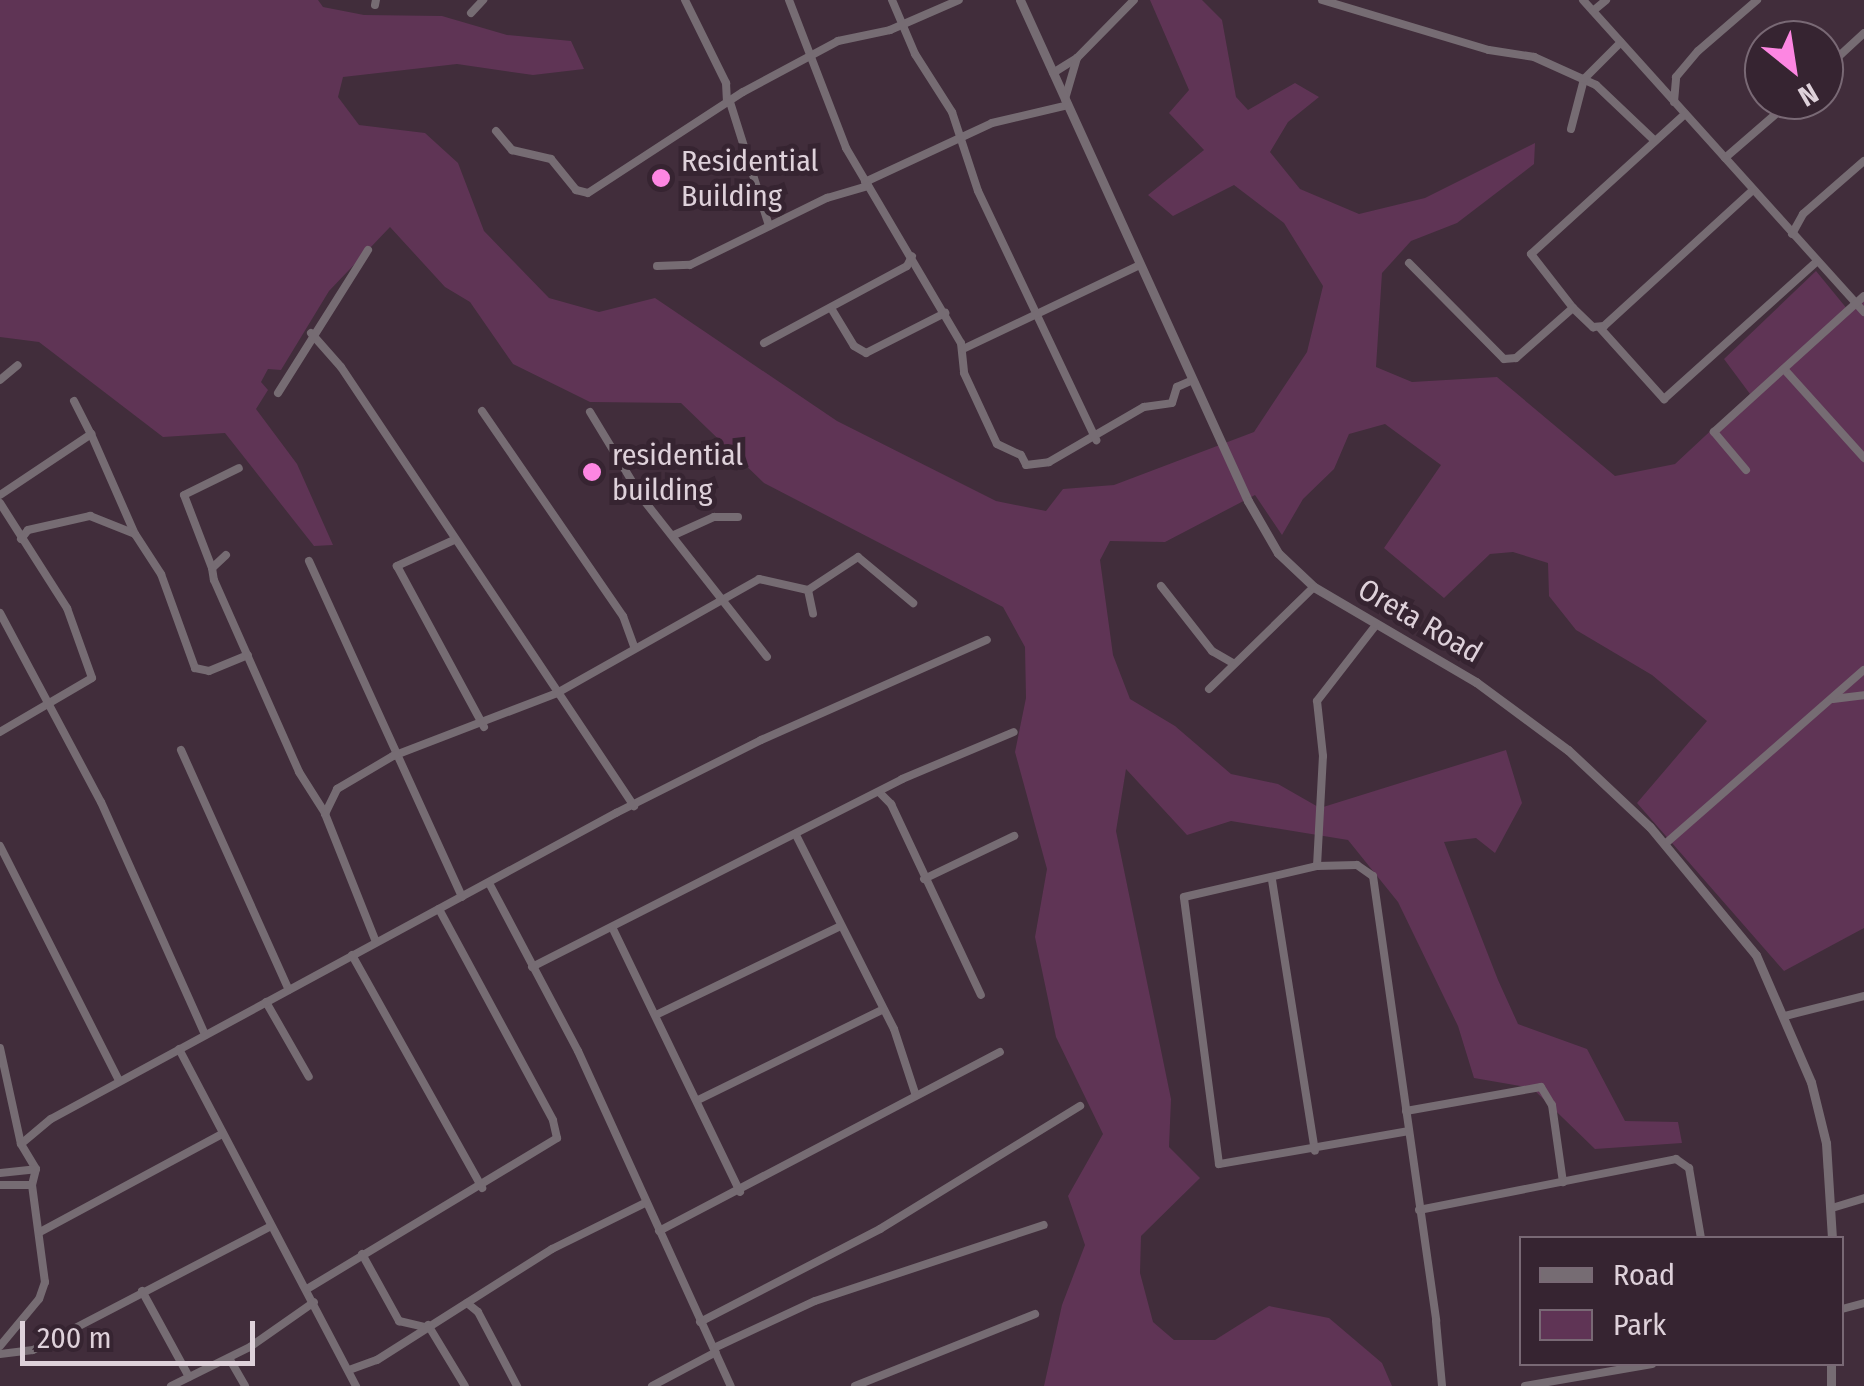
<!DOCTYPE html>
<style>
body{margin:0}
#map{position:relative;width:1864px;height:1386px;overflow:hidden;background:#412d3b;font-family:"Fira Sans Condensed",sans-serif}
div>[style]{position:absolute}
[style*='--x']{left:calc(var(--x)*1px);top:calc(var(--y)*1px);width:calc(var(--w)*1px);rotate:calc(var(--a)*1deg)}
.green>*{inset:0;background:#5f3455}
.minor>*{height:8px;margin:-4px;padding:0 4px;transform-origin:4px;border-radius:4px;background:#766c73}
.tertiary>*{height:9px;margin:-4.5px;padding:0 4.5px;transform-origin:4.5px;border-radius:4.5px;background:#766c73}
.dots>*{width:28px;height:28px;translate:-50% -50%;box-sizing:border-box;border:5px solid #362431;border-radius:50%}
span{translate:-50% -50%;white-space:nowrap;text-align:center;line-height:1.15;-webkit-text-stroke:10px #362431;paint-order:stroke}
.poi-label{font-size:30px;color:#ded1da}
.left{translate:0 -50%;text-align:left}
.street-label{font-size:30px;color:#ded1da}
.legend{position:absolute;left:1519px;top:1236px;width:325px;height:130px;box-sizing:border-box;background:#362431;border:2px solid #796975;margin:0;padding:12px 18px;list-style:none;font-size:30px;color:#ded1da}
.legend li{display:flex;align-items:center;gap:20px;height:50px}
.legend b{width:50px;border:2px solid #796975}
.north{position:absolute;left:1744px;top:20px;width:100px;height:100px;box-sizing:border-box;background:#362431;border:2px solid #796975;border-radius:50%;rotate:150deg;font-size:28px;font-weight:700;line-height:40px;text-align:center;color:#ded1da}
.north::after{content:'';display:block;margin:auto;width:35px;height:45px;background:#fd86e2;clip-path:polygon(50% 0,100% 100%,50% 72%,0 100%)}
.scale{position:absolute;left:20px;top:1321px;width:235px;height:45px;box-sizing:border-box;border:5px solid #ded1da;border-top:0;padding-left:12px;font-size:30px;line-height:35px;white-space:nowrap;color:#ded1da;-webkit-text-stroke:8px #362431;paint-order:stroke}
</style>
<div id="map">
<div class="green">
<div style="clip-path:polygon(0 0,318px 0,323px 7px,364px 15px,442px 16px,507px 35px,571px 41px,584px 69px,533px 75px,457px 64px,343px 77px,338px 97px,359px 125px,425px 133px,458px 163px,484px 231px,549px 298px,599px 312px,655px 298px,837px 421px,996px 501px,1046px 511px,1063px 489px,1114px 485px,1254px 432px,1307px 352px,1323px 286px,1284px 223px,1234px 185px,1173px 216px,1148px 195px,1204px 150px,1169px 113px,1189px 90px,1150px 0,1202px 0,1222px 20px,1236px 97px,1248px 110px,1295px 83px,1319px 97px,1288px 122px,1270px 152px,1300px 189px,1359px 214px,1425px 198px,1535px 143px,1534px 164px,1457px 223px,1411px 241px,1382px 273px,1376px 367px,1412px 382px,1497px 377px,1615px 476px,1675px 464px,1750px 394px,1724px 359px,1816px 271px,1848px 310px,1864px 294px,1864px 928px,1784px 971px,1637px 803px,1707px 721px,1652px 675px,1576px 630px,1549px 596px,1548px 563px,1513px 552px,1490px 554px,1444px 598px,1384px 548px,1441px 465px,1385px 424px,1349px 434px,1334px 469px,1303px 499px,1282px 535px,1255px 495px,1165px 542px,1110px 541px,1100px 560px,1113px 655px,1130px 699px,1175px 726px,1231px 774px,1278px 784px,1320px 808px,1506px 750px,1522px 803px,1495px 853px,1476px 838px,1444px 842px,1498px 980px,1518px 1024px,1587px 1049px,1625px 1121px,1678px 1122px,1682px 1143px,1595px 1149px,1532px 1088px,1474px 1078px,1458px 1026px,1398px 902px,1348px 840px,1231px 821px,1187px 835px,1126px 769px,1116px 831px,1171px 1099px,1169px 1147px,1200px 1178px,1141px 1236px,1140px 1273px,1153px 1322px,1174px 1340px,1215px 1340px,1269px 1306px,1329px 1318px,1382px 1363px,1392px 1386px,1044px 1386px,1062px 1305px,1085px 1245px,1068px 1196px,1103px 1134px,1056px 1037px,1035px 937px,1047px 869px,1015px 752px,1026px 698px,1025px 647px,1003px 607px,764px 483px,681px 403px,590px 402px,513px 364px,470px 302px,445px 287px,390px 227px,329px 291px,281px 370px,268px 369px,261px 382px,268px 390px,256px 409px,297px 464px,333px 545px,314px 546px,225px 433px,163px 437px,39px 342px,0 337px)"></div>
</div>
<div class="minor">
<div style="--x:685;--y:0;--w:93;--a:63.7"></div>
<div style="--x:726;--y:83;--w:20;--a:87"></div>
<div style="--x:789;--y:0;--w:159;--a:68.9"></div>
<div style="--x:846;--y:148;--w:226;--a:59.5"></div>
<div style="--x:961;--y:343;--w:30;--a:84"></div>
<div style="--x:964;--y:373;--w:78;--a:65.1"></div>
<div style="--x:997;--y:444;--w:26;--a:25"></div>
<div style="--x:1021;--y:455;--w:11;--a:63"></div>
<div style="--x:1026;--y:465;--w:23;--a:-7"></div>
<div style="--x:1049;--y:462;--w:110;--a:-30.1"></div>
<div style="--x:1144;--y:407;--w:28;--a:-8"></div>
<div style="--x:1172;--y:403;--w:17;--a:-73"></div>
<div style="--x:1177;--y:387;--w:17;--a:-24"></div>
<div style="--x:892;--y:0;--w:59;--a:66.9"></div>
<div style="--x:915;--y:54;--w:69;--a:57.5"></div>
<div style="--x:952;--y:112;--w:83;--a:71.8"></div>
<div style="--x:978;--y:191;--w:276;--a:64.6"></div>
<div style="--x:1322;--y:0;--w:174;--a:16.7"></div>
<div style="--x:1489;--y:50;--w:46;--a:8.8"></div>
<div style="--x:1534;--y:57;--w:68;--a:24.3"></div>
<div style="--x:1596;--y:85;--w:81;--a:43.5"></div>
<div style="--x:1583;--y:0;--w:420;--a:48"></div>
<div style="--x:375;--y:5;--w:5;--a:-79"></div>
<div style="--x:1593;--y:11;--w:17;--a:-40"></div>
<div style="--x:471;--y:13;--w:18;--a:-47"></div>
<div style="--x:1824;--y:70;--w:54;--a:-42.8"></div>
<div style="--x:1053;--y:73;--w:28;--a:-32"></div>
<div style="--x:1077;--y:58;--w:81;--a:-45.5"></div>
<div style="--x:1065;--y:99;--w:43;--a:-73.7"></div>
<div style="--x:730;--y:102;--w:130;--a:72.5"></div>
<div style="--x:1674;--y:102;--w:25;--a:-85"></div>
<div style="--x:1676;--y:77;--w:34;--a:-50"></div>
<div style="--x:1698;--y:51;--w:78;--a:-40.8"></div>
<div style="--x:1685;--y:114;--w:208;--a:137.7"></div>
<div style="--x:1531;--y:254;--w:68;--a:52.1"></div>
<div style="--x:1573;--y:308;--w:28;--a:44"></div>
<div style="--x:1593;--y:327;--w:11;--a:-5"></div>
<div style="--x:1604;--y:326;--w:200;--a:-42.4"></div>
<div style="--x:1571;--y:129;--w:52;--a:-75.4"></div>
<div style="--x:1584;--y:79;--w:52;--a:-45"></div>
<div style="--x:496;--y:131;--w:25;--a:50"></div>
<div style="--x:512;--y:150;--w:40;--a:13"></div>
<div style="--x:551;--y:159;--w:40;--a:51"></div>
<div style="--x:576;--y:190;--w:12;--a:14"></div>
<div style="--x:588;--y:193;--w:185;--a:-33.1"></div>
<div style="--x:743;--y:92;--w:108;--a:-28.2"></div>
<div style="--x:838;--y:41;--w:53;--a:-11.9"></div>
<div style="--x:890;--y:30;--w:75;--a:-23.5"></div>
<div style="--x:1725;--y:158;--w:89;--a:-40.9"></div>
<div style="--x:865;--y:182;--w:140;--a:-24.9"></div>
<div style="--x:992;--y:123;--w:78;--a:-13.3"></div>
<div style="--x:1792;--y:234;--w:23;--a:-61"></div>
<div style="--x:1803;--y:214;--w:81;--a:-41"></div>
<div style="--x:1409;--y:263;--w:135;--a:45.3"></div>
<div style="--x:1504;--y:359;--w:12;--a:-5"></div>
<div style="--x:1516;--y:358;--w:76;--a:-41.3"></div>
<div style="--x:657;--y:266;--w:33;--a:-2"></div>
<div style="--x:690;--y:265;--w:153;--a:-26.1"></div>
<div style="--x:827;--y:198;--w:43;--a:-16.3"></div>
<div style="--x:831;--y:308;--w:44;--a:58.8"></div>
<div style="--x:854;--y:346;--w:14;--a:30"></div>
<div style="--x:866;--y:353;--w:89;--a:-26.9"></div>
<div style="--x:1600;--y:328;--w:96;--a:48"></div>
<div style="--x:1664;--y:399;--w:206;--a:-42"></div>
<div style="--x:311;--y:333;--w:45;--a:48.6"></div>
<div style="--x:341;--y:367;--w:528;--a:56.28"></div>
<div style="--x:764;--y:343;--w:162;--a:-28.3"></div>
<div style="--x:907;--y:266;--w:11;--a:-63"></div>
<div style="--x:963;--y:349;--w:196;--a:-25.4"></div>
<div style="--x:1784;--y:369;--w:120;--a:48"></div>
<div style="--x:0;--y:380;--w:23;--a:-40"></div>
<div style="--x:278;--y:393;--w:169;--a:-57.8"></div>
<div style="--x:74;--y:401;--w:37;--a:63"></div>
<div style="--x:482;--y:411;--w:249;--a:55.5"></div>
<div style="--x:623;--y:616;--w:32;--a:70"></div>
<div style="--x:590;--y:412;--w:100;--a:58.8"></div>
<div style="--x:642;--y:498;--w:202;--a:51.8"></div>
<div style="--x:1746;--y:470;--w:50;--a:-130.1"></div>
<div style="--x:1714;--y:432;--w:202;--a:-42.2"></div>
<div style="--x:0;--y:495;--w:110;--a:-33.8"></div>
<div style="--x:91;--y:434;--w:109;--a:66.3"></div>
<div style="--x:0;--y:503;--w:125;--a:57.5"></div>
<div style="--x:67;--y:608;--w:74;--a:70.3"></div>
<div style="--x:92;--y:678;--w:107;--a:149.6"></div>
<div style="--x:674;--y:535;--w:44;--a:-24.2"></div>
<div style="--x:714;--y:517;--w:24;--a:0"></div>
<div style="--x:21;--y:539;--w:11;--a:-52"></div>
<div style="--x:28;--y:530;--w:64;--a:-12.7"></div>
<div style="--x:90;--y:516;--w:48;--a:21.8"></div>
<div style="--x:135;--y:534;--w:48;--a:57"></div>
<div style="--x:161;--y:574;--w:100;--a:70.1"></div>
<div style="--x:195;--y:668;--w:14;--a:12"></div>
<div style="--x:209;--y:671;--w:42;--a:-22.3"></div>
<div style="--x:454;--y:540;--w:63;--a:155.5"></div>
<div style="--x:397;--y:566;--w:183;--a:61.6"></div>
<div style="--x:226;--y:555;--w:19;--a:137"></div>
<div style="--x:212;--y:568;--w:12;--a:81"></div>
<div style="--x:214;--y:580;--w:210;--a:66.1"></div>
<div style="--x:299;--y:772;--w:49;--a:57.6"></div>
<div style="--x:309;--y:561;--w:369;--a:65.5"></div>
<div style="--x:212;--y:568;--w:78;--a:-111"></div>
<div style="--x:184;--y:495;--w:61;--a:-26.1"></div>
<div style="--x:1161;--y:586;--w:83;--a:51.9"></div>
<div style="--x:1212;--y:651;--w:24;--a:30"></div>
<div style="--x:808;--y:590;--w:24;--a:78"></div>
<div style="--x:0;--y:613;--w:214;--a:61.9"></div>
<div style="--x:101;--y:802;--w:255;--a:65.9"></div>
<div style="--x:1209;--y:689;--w:146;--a:-44.2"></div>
<div style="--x:1833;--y:699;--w:31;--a:-7"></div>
<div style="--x:181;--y:750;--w:263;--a:65.8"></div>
<div style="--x:880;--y:793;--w:16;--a:45"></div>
<div style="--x:891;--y:804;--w:211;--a:64.8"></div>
<div style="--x:797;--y:837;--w:215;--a:63.2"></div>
<div style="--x:894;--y:1029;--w:67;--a:71.8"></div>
<div style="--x:1665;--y:844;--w:264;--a:-41.2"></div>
<div style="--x:0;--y:846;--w:263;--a:63.1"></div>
<div style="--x:1317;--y:866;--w:110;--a:-86.9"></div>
<div style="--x:1323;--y:756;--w:55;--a:-96.2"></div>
<div style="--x:1317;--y:701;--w:96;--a:-52.2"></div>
<div style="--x:924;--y:879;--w:100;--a:-25.5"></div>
<div style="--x:1272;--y:880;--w:274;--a:81"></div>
<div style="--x:489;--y:883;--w:190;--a:62.1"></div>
<div style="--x:578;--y:1051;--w:368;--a:65.5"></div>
<div style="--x:613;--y:929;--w:292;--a:64.2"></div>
<div style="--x:376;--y:942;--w:138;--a:-111.7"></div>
<div style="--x:325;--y:814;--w:28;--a:-64"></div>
<div style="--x:337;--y:789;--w:65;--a:-30.5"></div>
<div style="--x:393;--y:756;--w:176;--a:-21"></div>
<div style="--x:557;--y:693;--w:232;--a:-29.4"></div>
<div style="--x:759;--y:579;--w:50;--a:12.7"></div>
<div style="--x:808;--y:590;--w:60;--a:-33.4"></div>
<div style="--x:858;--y:557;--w:72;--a:39.9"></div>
<div style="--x:352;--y:955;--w:267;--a:60.8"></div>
<div style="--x:532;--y:967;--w:415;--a:-26.9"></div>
<div style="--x:902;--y:779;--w:121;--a:-22.8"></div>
<div style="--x:266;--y:1002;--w:86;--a:60.2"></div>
<div style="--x:658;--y:1014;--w:203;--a:-25.7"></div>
<div style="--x:1785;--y:1016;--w:81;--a:-14.2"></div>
<div style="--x:0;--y:1048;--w:98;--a:77.7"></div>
<div style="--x:21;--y:1144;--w:29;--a:59"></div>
<div style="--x:36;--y:1169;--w:16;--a:104"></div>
<div style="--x:32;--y:1185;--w:98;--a:82.4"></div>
<div style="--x:45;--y:1282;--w:18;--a:109"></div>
<div style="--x:39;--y:1299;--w:61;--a:129.7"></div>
<div style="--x:179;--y:1049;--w:381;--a:62.3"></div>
<div style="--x:698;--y:1100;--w:205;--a:-26.1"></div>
<div style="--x:1406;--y:1111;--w:137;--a:-10.1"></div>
<div style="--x:1541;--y:1087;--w:21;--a:59"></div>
<div style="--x:1552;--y:1105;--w:78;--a:81.9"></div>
<div style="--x:1409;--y:1131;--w:193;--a:170.1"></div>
<div style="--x:1219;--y:1164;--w:269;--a:-97.5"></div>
<div style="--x:1184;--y:897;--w:137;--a:-13.1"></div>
<div style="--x:1317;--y:866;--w:40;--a:-1.4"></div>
<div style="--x:1357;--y:865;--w:19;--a:35"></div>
<div style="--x:1373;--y:876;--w:449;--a:81.9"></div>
<div style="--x:1436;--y:1321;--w:65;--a:84.7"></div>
<div style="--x:21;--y:1144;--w:39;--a:-40"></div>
<div style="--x:51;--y:1119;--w:643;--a:-28.44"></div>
<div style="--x:616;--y:813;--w:162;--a:-26.7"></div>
<div style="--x:761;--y:740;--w:247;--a:-23.9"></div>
<div style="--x:0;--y:1173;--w:36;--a:-6"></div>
<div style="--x:0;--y:1185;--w:32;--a:0"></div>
<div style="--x:1832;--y:1208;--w:34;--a:-17"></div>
<div style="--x:1419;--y:1210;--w:262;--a:-11.2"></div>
<div style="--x:1676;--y:1159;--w:16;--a:35"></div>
<div style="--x:1689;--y:1168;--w:71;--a:80.3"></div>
<div style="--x:659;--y:1231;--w:385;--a:-27.7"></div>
<div style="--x:40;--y:1232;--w:207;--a:-28.3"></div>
<div style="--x:362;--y:1254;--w:77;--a:61.1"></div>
<div style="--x:399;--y:1321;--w:27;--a:13"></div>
<div style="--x:307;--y:1289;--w:292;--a:-31.1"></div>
<div style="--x:557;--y:1138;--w:18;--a:-103"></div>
<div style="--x:553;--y:1120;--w:240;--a:-118.4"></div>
<div style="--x:142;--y:1291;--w:98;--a:61.3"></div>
<div style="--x:467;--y:1303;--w:14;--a:39"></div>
<div style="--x:478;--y:1312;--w:84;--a:62.2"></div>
<div style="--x:1842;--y:1309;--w:23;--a:-15"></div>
<div style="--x:700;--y:1322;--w:203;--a:-27.3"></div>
<div style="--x:880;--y:1229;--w:235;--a:-31.6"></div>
<div style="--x:428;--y:1325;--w:71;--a:58.8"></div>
<div style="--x:714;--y:1348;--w:111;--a:-25"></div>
<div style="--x:815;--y:1301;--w:241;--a:-18.4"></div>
<div style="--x:0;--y:1354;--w:33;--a:-7"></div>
<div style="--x:33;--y:1350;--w:268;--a:-27.5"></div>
<div style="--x:229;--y:1358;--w:32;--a:60"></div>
<div style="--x:349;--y:1370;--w:30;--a:-20"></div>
<div style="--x:377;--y:1360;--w:207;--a:-32.4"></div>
<div style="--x:552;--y:1249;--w:104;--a:-26.3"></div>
<div style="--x:171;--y:1386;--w:88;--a:-26.3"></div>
<div style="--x:250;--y:1347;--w:78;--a:-35.1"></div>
<div style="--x:652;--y:1386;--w:72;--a:-28"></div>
<div style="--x:855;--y:1386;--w:194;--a:-21.8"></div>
<div style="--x:1525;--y:1386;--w:129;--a:-9.8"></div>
</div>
<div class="tertiary">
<div style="--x:1020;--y:0;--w:550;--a:65.53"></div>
<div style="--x:1248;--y:501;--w:60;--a:60"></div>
<div style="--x:1278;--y:553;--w:50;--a:43.4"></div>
<div style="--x:1314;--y:587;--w:188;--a:30.4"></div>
<div style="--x:1476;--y:682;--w:114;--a:36.5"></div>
<div style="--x:1568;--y:750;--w:112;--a:43.2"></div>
<div style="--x:1650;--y:827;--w:166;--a:50.4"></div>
<div style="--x:1756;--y:955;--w:138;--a:66.6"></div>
<div style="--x:1811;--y:1082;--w:63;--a:76.2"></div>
<div style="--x:1826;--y:1143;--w:95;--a:86.4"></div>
<div style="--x:1831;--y:1386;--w:22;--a:-90"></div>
</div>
<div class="dots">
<div style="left:661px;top:178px;background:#fd86e2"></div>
<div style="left:592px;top:472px;background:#fd86e2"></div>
</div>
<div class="poi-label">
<span class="left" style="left:681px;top:178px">Residential<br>Building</span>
<span class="left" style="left:612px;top:472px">residential<br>building</span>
</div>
<div class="street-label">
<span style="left:1420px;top:621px;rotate:30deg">Oreta Road</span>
</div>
<ul class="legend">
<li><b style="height:12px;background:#766c73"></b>Road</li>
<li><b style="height:28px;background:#5f3455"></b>Park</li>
</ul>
<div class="north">N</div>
<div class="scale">200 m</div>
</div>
